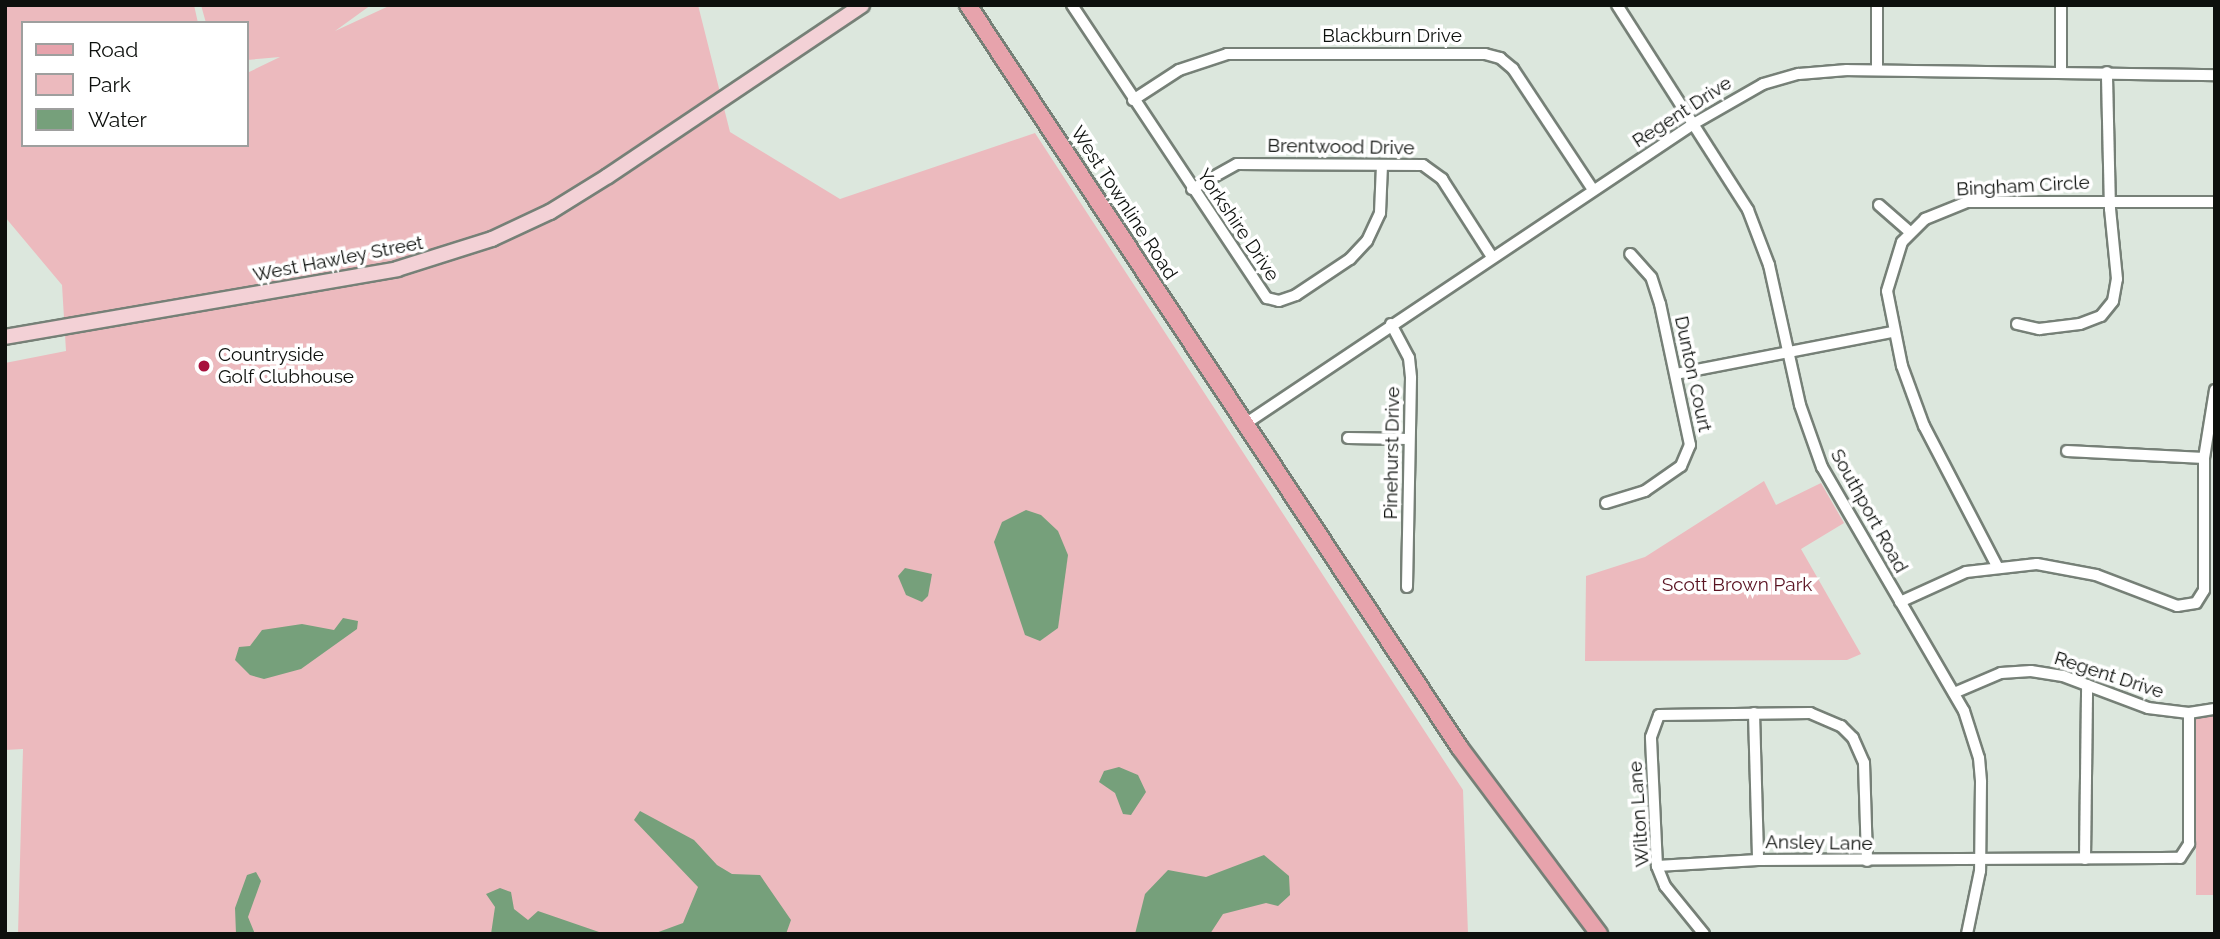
<!DOCTYPE html>
<style>
body{margin:0}
#map{position:relative;width:2220px;height:939px;overflow:hidden;background:#dce7dd;font-family:Raleway,sans-serif}
div>[style]{position:absolute}
[style*='--x']{left:calc(var(--x)*1px);top:calc(var(--y)*1px);width:calc(var(--w)*1px);rotate:calc(var(--a)*1deg)}
.green>*{inset:0;background:#ecbabe;transform-origin:0 0}
.water>*{inset:0;background:#76a07b}
.roads{filter:drop-shadow(2px 0 #768077) drop-shadow(-2px 0 #768077) drop-shadow(0 2px #768077) drop-shadow(0 -2px #768077)}
.street>*{height:10px;margin:-5px;padding:0 5px;transform-origin:5px;border-radius:5px;background:#fff}
.secondary>*{height:14px;margin:-7px;padding:0 7px;transform-origin:7px;border-radius:7px;background:#f3d1d6}
.primary>*{height:16px;margin:-8px;padding:0 8px;transform-origin:8px;border-radius:8px;background:#e7a3ac}
.dots>*{width:19px;height:19px;translate:-50% -50%;box-sizing:border-box;border:4px solid #fff;border-radius:50%}
span{translate:-50% -50%;white-space:nowrap;text-align:center;line-height:1.15;-webkit-text-stroke:7px #fff;paint-order:stroke}
.street-label{font-size:19px;color:#0d100d}
.poi-label{font-size:19px;color:#0d100d}
.left{translate:0 -50%;text-align:left}
.park-label{font-size:19px;color:#5a1322}
.frame{position:absolute;inset:0;border:7px solid #0d100d;pointer-events:none}
.legend{position:absolute;left:21px;top:21px;width:228px;height:126px;box-sizing:border-box;background:#fff;border:2px solid #9e9f9e;margin:0;padding:9px 12px;list-style:none;font-size:21px;color:#0d100d}
.legend li{display:flex;align-items:center;gap:14px;height:35px}
.legend b{width:35px;border:2px solid #9e9f9e}
</style>
<div id="map">
<div class="green">
<div style="clip-path:polygon(5px 5px,194px 5px,198px 23px,23px 23px,23px 145px,247px 145px,247px 73px,280px 57px,247px 60px,247px 23px,206px 23px,201px 5px,371px 5px,335px 31px,391px 5px,698px 5px,730px 132px,840px 199px,1035px 133px,1463px 790px,1468px 934px,18px 934px,23px 749px,5px 750px,5px 363px,66px 351px,62px 285px,5px 217px)"></div>
<div style="clip-path:polygon(1764px 481px,1776px 505px,1821px 483px,1844px 523px,1801px 549px,1861px 654px,1847px 660px,1585px 661px,1586px 576px,1645px 557px)"></div>
<div style="left:2215px;top:713px;width:182px;height:19px;rotate:90deg"></div>
</div>
<div class="water">
<div style="clip-path:polygon(1026px 510px,1041px 515px,1058px 531px,1068px 555px,1058px 628px,1040px 641px,1025px 635px,994px 542px,1002px 522px)"></div>
<div style="clip-path:polygon(905px 568px,932px 574px,928px 596px,922px 602px,906px 595px,898px 576px)"></div>
<div style="clip-path:polygon(343px 618px,358px 621px,357px 629px,301px 669px,264px 679px,250px 675px,235px 660px,239px 647px,250px 646px,262px 630px,302px 624px,334px 630px)"></div>
<div style="clip-path:polygon(1119px 767px,1138px 775px,1146px 792px,1131px 815px,1123px 814px,1115px 793px,1099px 782px,1104px 771px)"></div>
<div style="clip-path:polygon(640px 811px,694px 840px,717px 865px,732px 874px,760px 875px,791px 920px,786px 934px,653px 934px,683px 923px,698px 887px,634px 820px)"></div>
<div style="clip-path:polygon(1264px 855px,1289px 876px,1290px 895px,1278px 906px,1266px 903px,1223px 914px,1210px 934px,1135px 934px,1145px 894px,1168px 870px,1206px 877px)"></div>
<div style="clip-path:polygon(256px 872px,261px 881px,248px 917px,255px 934px,236px 934px,235px 908px,247px 875px)"></div>
<div style="clip-path:polygon(500px 888px,511px 892px,514px 909px,528px 920px,538px 911px,599px 932px,639px 934px,491px 934px,495px 907px,486px 894px)"></div>
</div>
<div class="roads">
<div class="street">
<div style="--x:1072;--y:5;--w:352;--a:56.4"></div>
<div style="--x:1267;--y:298;--w:12;--a:14"></div>
<div style="--x:1279;--y:301;--w:18;--a:-19"></div>
<div style="--x:1296;--y:295;--w:65;--a:-33.7"></div>
<div style="--x:1350;--y:259;--w:25;--a:-47"></div>
<div style="--x:1367;--y:241;--w:31;--a:-65"></div>
<div style="--x:1380;--y:213;--w:47;--a:-87.6"></div>
<div style="--x:1617;--y:5;--w:243;--a:57.4"></div>
<div style="--x:1748;--y:210;--w:59;--a:69.1"></div>
<div style="--x:1769;--y:265;--w:143;--a:77.5"></div>
<div style="--x:1800;--y:405;--w:66;--a:70.5"></div>
<div style="--x:1822;--y:467;--w:282;--a:59.8"></div>
<div style="--x:1964;--y:711;--w:49;--a:72.3"></div>
<div style="--x:1979;--y:758;--w:24;--a:85"></div>
<div style="--x:1981;--y:782;--w:89;--a:90.6"></div>
<div style="--x:1980;--y:871;--w:64;--a:101.7"></div>
<div style="--x:1877;--y:70;--w:65;--a:-90"></div>
<div style="--x:2061;--y:72;--w:67;--a:-90"></div>
<div style="--x:1133;--y:100;--w:55;--a:-33.1"></div>
<div style="--x:1179;--y:70;--w:51;--a:-18.4"></div>
<div style="--x:1227;--y:54;--w:258;--a:0"></div>
<div style="--x:1485;--y:54;--w:16;--a:15"></div>
<div style="--x:1500;--y:58;--w:17;--a:40"></div>
<div style="--x:1513;--y:69;--w:145;--a:56.5"></div>
<div style="--x:1192;--y:189;--w:51;--a:-29.1"></div>
<div style="--x:1237;--y:164;--w:186;--a:0.3"></div>
<div style="--x:1423;--y:165;--w:24;--a:36"></div>
<div style="--x:1442;--y:179;--w:93;--a:57.3"></div>
<div style="--x:1879;--y:205;--w:41;--a:41.1"></div>
<div style="--x:1391;--y:324;--w:38;--a:62"></div>
<div style="--x:1409;--y:358;--w:20;--a:84"></div>
<div style="--x:1411;--y:378;--w:209;--a:91.1"></div>
<div style="--x:2017;--y:324;--w:23;--a:13"></div>
<div style="--x:2039;--y:329;--w:41;--a:-7"></div>
<div style="--x:2080;--y:324;--w:22;--a:-21"></div>
<div style="--x:2101;--y:316;--w:19;--a:-51"></div>
<div style="--x:2113;--y:301;--w:22;--a:-80"></div>
<div style="--x:2117;--y:279;--w:70;--a:-95.7"></div>
<div style="--x:2110;--y:209;--w:137;--a:-91.3"></div>
<div style="--x:1676;--y:374;--w:221;--a:-11"></div>
<div style="--x:1245;--y:424;--w:541;--a:-33.78"></div>
<div style="--x:1695;--y:123;--w:78;--a:-29.8"></div>
<div style="--x:1763;--y:84;--w:37;--a:-16"></div>
<div style="--x:1799;--y:74;--w:48;--a:-4.8"></div>
<div style="--x:1847;--y:70;--w:368;--a:0.8"></div>
<div style="--x:1348;--y:438;--w:61;--a:0.9"></div>
<div style="--x:2067;--y:451;--w:137;--a:2.9"></div>
<div style="--x:1606;--y:503;--w:41;--a:-17.1"></div>
<div style="--x:1645;--y:491;--w:44;--a:-34.8"></div>
<div style="--x:1681;--y:466;--w:23;--a:-67"></div>
<div style="--x:1690;--y:445;--w:144;--a:-102"></div>
<div style="--x:1660;--y:304;--w:28;--a:-108"></div>
<div style="--x:1651;--y:277;--w:31;--a:-132"></div>
<div style="--x:1997;--y:566;--w:158;--a:-117.5"></div>
<div style="--x:1924;--y:426;--w:64;--a:-110.1"></div>
<div style="--x:1902;--y:366;--w:76;--a:-101.3"></div>
<div style="--x:1887;--y:291;--w:51;--a:-73"></div>
<div style="--x:1902;--y:242;--w:33;--a:-45"></div>
<div style="--x:1925;--y:219;--w:45;--a:-22"></div>
<div style="--x:1967;--y:202;--w:248;--a:0"></div>
<div style="--x:1900;--y:602;--w:72;--a:-24.4"></div>
<div style="--x:1966;--y:572;--w:71;--a:-6.4"></div>
<div style="--x:2037;--y:564;--w:60;--a:10.6"></div>
<div style="--x:2096;--y:575;--w:87;--a:20.9"></div>
<div style="--x:2177;--y:606;--w:19;--a:-9"></div>
<div style="--x:2196;--y:603;--w:15;--a:-58"></div>
<div style="--x:2204;--y:590;--w:132;--a:-90"></div>
<div style="--x:2204;--y:458;--w:69;--a:-80.8"></div>
<div style="--x:1954;--y:693;--w:51;--a:-23.1"></div>
<div style="--x:2001;--y:673;--w:30;--a:-4"></div>
<div style="--x:2031;--y:671;--w:32;--a:9"></div>
<div style="--x:2063;--y:676;--w:91;--a:20.6"></div>
<div style="--x:2148;--y:708;--w:41;--a:7"></div>
<div style="--x:2189;--y:713;--w:26;--a:-9"></div>
<div style="--x:1754;--y:713;--w:147;--a:88.4"></div>
<div style="--x:2085;--y:859;--w:174;--a:-89.3"></div>
<div style="--x:1657;--y:866;--w:101;--a:-3.4"></div>
<div style="--x:1758;--y:860;--w:422;--a:-0.3"></div>
<div style="--x:2180;--y:858;--w:17;--a:-57"></div>
<div style="--x:2189;--y:844;--w:131;--a:-90"></div>
<div style="--x:1704;--y:934;--w:62;--a:-129.1"></div>
<div style="--x:1665;--y:886;--w:22;--a:-112"></div>
<div style="--x:1657;--y:866;--w:129;--a:-92.7"></div>
<div style="--x:1651;--y:737;--w:23;--a:-70"></div>
<div style="--x:1659;--y:715;--w:151;--a:-0.8"></div>
<div style="--x:1810;--y:713;--w:34;--a:23"></div>
<div style="--x:1841;--y:726;--w:17;--a:45"></div>
<div style="--x:1853;--y:738;--w:27;--a:66"></div>
<div style="--x:1864;--y:763;--w:98;--a:88.2"></div>
</div>
<div class="secondary">
<div style="--x:5;--y:337;--w:398;--a:-9.8"></div>
<div style="--x:397;--y:269;--w:100;--a:-17.5"></div>
<div style="--x:492;--y:239;--w:64;--a:-25"></div>
<div style="--x:550;--y:212;--w:68;--a:-31.8"></div>
<div style="--x:608;--y:176;--w:306;--a:-33.9"></div>
</div>
<div class="primary">
<div style="--x:968;--y:5;--w:891;--a:56.49"></div>
<div style="--x:1460;--y:748;--w:232;--a:53.2"></div>
</div>
</div>
<div class="dots">
<div style="left:204px;top:366px;background:#a8103c"></div>
</div>
<div class="street-label">
<span style="left:1392px;top:36px">Blackburn Drive</span>
<span style="left:1682px;top:112px;rotate:-33deg">Regent Drive</span>
<span style="left:1341px;top:147px;rotate:1deg">Brentwood Drive</span>
<span style="left:2023px;top:186px;rotate:-3deg">Bingham Circle</span>
<span style="left:1124px;top:203px;rotate:57deg">West Townline Road</span>
<span style="left:1238px;top:225px;rotate:56deg">Yorkshire Drive</span>
<span style="left:338px;top:259px;rotate:-11deg">West Hawley Street</span>
<span style="left:1693px;top:374px;rotate:78deg">Dunton Court</span>
<span style="left:1392px;top:453px;rotate:-89deg">Pinehurst Drive</span>
<span style="left:1869px;top:511px;rotate:61deg">Southport Road</span>
<span style="left:2109px;top:675px;rotate:18deg">Regent Drive</span>
<span style="left:1639px;top:814px;rotate:-94deg">Wilton Lane</span>
<span style="left:1819px;top:843px;rotate:1deg">Ansley Lane</span>
</div>
<div class="poi-label">
<span class="left" style="left:218px;top:366px">Countryside<br>Golf Clubhouse</span>
</div>
<div class="park-label">
<span style="left:1737px;top:585px">Scott Brown Park</span>
</div>
<div class="frame"></div>
<ul class="legend">
<li><b style="height:9px;background:#e7a3ac"></b>Road</li>
<li><b style="height:19px;background:#ecbabe"></b>Park</li>
<li><b style="height:19px;background:#76a07b"></b>Water</li>
</ul>
</div>
